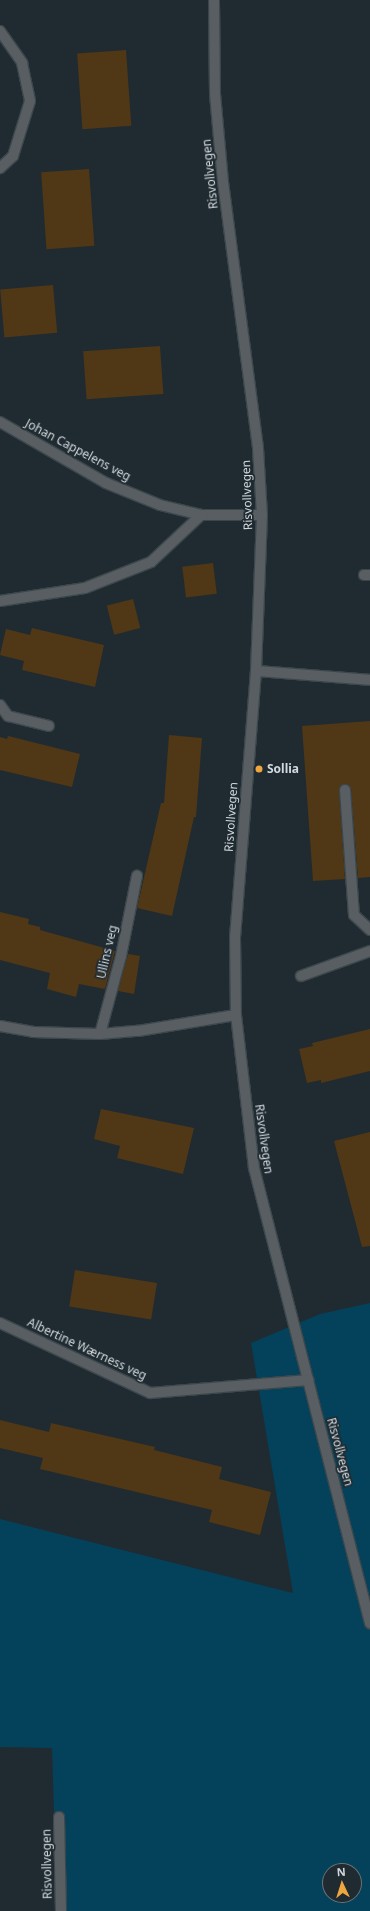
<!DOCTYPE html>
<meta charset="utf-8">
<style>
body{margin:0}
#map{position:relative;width:370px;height:1911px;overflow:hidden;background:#1f2b31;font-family:"Noto Sans",sans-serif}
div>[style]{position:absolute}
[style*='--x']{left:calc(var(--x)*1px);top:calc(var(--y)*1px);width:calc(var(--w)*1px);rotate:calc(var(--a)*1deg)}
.green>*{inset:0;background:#04415b}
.building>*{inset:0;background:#503716;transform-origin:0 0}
.roads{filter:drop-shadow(1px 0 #3c474d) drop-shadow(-1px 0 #3c474d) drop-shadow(0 1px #3c474d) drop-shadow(0 -1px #3c474d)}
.minor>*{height:10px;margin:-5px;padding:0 5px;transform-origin:5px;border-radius:5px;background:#585e61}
.dots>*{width:11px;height:11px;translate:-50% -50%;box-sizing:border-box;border:2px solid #1f2b31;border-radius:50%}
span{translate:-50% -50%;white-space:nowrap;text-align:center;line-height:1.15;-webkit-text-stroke:3.5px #1f2b31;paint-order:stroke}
.street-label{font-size:12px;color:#d2d9de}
.poi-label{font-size:12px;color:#d2d9de;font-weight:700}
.left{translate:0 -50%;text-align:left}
.north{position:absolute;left:322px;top:1863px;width:40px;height:40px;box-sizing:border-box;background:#1f2b31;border:1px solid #677176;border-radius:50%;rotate:356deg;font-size:11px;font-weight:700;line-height:16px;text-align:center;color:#d2d9de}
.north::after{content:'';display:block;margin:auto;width:14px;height:18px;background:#f0a63f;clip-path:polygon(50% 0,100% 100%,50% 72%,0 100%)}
</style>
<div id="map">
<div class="green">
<div style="clip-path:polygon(evenodd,370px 1303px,370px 1911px,57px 1911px,52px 1748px,0 1747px,0 1519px,293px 1593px,251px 1343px,320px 1314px,370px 1303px,330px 1871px,354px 1871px,354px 1895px,330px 1895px,330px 1871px)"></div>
</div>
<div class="building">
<div style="left:126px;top:50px;width:76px;height:49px;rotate:86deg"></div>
<div style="left:89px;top:169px;width:77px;height:48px;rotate:86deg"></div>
<div style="left:53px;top:285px;width:48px;height:53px;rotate:85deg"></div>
<div style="left:160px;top:346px;width:48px;height:77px;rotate:86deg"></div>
<div style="left:213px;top:563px;width:31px;height:31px;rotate:83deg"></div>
<div style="left:133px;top:599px;width:30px;height:27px;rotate:76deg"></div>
<div style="clip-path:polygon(32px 628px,104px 645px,95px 687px,22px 670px,24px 661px,0 655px,6px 629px,30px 635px)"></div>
<div style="clip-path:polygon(370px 721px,370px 877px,358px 878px,351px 790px,345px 784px,339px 790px,345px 879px,313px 881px,302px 726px)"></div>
<div style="clip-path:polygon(169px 735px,202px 738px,196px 817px,194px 817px,172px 916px,137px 908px,161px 803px,164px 803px)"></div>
<div style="clip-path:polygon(8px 736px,80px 754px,72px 787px,0 770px,0 737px,7px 739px)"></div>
<div style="clip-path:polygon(0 912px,29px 919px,28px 924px,40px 927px,40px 930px,115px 951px,105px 989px,79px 984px,76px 997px,47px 989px,50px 973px,0 960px)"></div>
<div style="clip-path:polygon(128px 954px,140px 956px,134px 994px,118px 991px)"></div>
<div style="clip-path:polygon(370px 1029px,370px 1071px,321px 1083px,321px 1080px,307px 1083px,299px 1049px,313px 1046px,312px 1043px)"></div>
<div style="clip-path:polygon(101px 1109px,194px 1128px,183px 1174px,117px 1158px,120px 1146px,94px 1139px)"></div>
<div style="clip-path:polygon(370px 1132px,370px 1246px,362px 1247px,334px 1141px)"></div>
<div style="left:75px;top:1270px;width:83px;height:37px;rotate:9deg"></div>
<div style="clip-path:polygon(0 1420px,49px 1432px,51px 1423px,155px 1447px,154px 1450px,222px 1467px,219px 1479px,271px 1492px,260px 1535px,209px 1522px,212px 1510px,40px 1469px,43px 1458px,0 1448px)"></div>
</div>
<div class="roads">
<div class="minor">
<div style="--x:214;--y:0;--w:94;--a:89.4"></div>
<div style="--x:215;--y:94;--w:88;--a:84.8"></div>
<div style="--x:223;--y:182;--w:268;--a:82.5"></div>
<div style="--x:258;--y:448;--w:67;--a:86.6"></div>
<div style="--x:262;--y:515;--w:156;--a:92.2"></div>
<div style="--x:256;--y:671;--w:266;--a:94.5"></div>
<div style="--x:235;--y:936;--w:79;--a:89.3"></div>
<div style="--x:236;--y:1015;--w:154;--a:83.3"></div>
<div style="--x:254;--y:1168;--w:470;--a:75.7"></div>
<div style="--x:0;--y:31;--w:39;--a:55"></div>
<div style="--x:22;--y:63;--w:39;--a:78"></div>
<div style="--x:30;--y:101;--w:58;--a:107.2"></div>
<div style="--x:13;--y:156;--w:18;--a:137"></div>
<div style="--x:0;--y:422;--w:122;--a:29.9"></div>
<div style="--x:106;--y:483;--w:58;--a:22.2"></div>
<div style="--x:160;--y:505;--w:42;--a:13.7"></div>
<div style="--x:201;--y:515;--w:61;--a:0"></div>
<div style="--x:364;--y:575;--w:6;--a:0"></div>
<div style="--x:0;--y:601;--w:86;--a:-8.7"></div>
<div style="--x:85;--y:588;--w:71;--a:-21.5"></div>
<div style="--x:151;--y:562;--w:69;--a:-43.2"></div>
<div style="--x:256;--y:671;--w:114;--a:4.5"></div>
<div style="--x:0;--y:705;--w:14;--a:54"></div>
<div style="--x:8;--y:716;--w:42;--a:13.7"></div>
<div style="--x:345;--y:790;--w:125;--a:85.9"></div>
<div style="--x:354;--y:915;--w:22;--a:43"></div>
<div style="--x:301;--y:976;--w:73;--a:-19.9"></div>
<div style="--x:0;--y:1026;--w:34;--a:10"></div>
<div style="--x:33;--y:1032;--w:67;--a:1.7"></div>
<div style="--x:100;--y:1034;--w:38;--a:-5"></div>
<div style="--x:138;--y:1031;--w:99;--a:-9.3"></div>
<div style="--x:100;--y:1034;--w:81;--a:-74.9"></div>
<div style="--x:121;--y:956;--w:82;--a:-78.7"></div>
<div style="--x:0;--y:1323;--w:166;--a:25"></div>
<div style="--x:150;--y:1393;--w:159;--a:-4.7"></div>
<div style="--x:59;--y:1817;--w:94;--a:88.8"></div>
</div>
</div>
<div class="dots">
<div style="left:259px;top:769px;background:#f0a63f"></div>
</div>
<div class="street-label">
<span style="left:210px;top:174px;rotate:-96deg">Risvollvegen</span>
<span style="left:78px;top:450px;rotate:28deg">Johan Cappelens veg</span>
<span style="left:247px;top:495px;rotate:-92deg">Risvollvegen</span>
<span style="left:231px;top:817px;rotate:-86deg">Risvollvegen</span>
<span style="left:107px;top:952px;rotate:-77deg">Ullins veg</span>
<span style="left:264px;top:1139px;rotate:82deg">Risvollvegen</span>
<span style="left:87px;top:1349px;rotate:25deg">Albertine Wærness veg</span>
<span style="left:340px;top:1452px;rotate:75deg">Risvollvegen</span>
<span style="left:47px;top:1864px;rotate:-91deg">Risvollvegen</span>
</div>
<div class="poi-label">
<span class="left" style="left:267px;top:769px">Sollia</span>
</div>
<div class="north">N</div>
</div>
